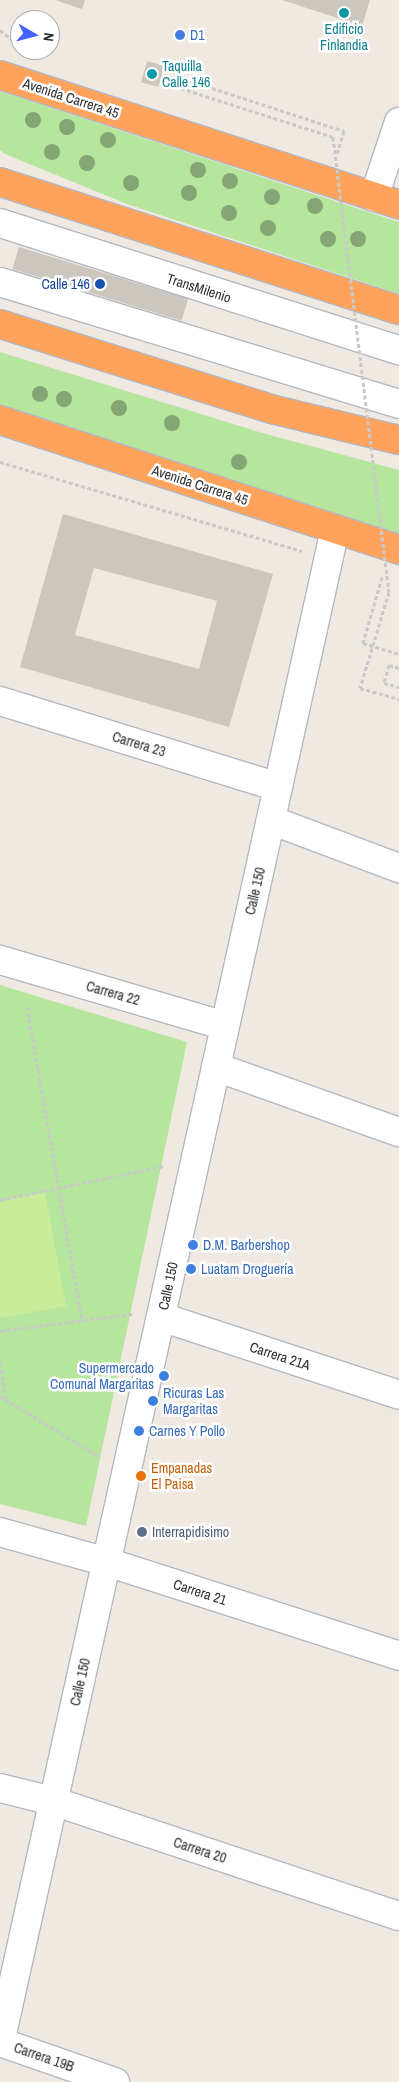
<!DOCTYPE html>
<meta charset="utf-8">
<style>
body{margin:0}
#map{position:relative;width:399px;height:2082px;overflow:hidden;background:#efe9e1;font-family:"Archivo Narrow",sans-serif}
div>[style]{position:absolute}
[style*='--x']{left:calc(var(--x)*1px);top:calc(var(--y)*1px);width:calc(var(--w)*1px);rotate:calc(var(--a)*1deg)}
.green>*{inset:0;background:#b6e59e}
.pitch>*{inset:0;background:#c9ec9a}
.building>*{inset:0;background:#cbc7bf;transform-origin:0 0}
.path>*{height:3px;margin-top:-1.5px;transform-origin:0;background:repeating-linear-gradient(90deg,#c9c9c9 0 4px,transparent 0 6.5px)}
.roads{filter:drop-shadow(1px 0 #b4b7c1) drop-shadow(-1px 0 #b4b7c1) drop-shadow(0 1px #b4b7c1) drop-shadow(0 -1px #b4b7c1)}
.minor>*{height:28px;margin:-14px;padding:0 14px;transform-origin:14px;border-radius:14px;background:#fff}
.highway>*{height:28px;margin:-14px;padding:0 14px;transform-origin:14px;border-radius:14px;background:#ffa35c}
.path-bridge>*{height:3px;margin-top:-1.5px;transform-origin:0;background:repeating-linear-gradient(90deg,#c9c9c9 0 4px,transparent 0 6.5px)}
.trees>*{width:16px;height:16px;margin:-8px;border-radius:50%;background:#84a574}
.dots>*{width:14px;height:14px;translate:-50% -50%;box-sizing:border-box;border:2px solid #fff;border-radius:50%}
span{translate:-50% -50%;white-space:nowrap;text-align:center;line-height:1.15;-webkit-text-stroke:5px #fff;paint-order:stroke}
.culture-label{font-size:14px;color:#0d838f}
.left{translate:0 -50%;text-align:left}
.shop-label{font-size:14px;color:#366cbe}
.right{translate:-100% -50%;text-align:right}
.street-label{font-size:14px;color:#2e2e2e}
.transit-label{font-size:14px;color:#164399}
.food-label{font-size:14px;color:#c56008}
.service-label{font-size:14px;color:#4e5e75}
.north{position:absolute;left:10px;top:10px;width:50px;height:50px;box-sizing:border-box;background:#fff;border:1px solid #ababab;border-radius:50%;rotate:98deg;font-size:14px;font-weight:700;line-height:20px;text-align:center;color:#2e2e2e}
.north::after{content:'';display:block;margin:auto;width:18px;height:22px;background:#4264fb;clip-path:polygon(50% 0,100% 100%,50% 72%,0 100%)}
</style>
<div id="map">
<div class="green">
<div style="clip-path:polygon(0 91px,399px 222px,399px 294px,127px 204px,5px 154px,0 150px)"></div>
<div style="clip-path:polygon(0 352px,259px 432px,399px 470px,399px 534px,0 405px)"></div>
<div style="clip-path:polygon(0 985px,187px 1042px,86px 1526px,0 1504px)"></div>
</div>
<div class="pitch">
<div style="clip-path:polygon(45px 1192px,66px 1306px,0 1318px,0 1201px)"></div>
</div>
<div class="building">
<div style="clip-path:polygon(55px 0,85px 0,82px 9px)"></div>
<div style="clip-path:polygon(282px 0,370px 0,362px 26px)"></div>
<div style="left:147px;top:61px;width:18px;height:22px;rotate:16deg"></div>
<div style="left:19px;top:247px;width:177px;height:23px;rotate:17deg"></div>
<div style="clip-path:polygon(evenodd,63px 514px,273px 574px,229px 727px,20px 667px,63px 514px,94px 568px,217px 601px,199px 669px,75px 635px,94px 568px)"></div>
</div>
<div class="path">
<div style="--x:0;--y:30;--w:26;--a:39"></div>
<div style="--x:333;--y:137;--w:170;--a:-162.2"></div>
<div style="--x:171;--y:85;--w:10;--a:-66"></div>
<div style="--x:175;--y:76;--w:178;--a:18"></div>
<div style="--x:344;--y:131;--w:24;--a:107"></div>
<div style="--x:0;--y:462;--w:315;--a:16.4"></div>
<div style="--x:382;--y:577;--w:69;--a:106.1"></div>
<div style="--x:363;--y:643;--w:38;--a:17"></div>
<div style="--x:399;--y:668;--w:10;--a:-163"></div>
<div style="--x:389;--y:665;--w:19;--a:106"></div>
<div style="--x:384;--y:683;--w:16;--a:15"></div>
<div style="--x:360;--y:688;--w:41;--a:15.8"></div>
<div style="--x:27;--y:1006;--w:319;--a:80.1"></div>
<div style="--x:0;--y:1200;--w:167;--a:-11.7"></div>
<div style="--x:0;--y:1331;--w:133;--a:-7.3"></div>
<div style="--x:0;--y:1363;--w:36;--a:81"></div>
<div style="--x:0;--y:1396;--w:117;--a:31.4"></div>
</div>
<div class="roads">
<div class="minor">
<div style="--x:374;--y:197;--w:79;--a:-71.6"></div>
<div style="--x:0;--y:223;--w:419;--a:17.7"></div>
<div style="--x:0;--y:282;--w:417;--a:17"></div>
<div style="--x:0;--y:701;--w:291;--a:17.2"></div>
<div style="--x:271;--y:820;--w:137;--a:20.6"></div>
<div style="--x:0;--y:960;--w:234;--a:16.3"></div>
<div style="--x:216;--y:1067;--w:194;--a:19.6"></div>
<div style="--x:161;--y:1317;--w:250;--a:18.1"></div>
<div style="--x:0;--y:1532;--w:111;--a:15.7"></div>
<div style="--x:107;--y:1562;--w:307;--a:17.8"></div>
<div style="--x:0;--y:1788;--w:55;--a:13.8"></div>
<div style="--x:53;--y:1801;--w:365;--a:18.4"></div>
<div style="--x:0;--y:2042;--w:122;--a:19.2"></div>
<div style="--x:0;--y:2043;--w:1550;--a:-77.52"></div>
</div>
<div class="highway">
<div style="--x:0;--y:75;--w:420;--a:18"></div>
<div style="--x:0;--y:182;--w:419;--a:17.8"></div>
<div style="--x:0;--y:324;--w:284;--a:17.4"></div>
<div style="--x:271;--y:409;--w:132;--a:13.6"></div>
<div style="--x:0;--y:420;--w:420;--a:18"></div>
</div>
</div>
<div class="path-bridge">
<div style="--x:333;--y:137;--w:458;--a:83"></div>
<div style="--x:389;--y:592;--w:100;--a:106.8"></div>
</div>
<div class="trees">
<div style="left:33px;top:120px"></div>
<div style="left:67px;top:127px"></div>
<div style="left:108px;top:140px"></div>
<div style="left:52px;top:152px"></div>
<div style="left:87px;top:163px"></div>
<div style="left:198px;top:170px"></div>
<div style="left:230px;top:181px"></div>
<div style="left:131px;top:183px"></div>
<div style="left:189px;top:193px"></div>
<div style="left:272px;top:197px"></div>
<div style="left:315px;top:206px"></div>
<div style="left:229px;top:213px"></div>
<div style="left:268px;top:228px"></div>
<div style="left:328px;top:239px"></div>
<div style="left:358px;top:239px"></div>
<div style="left:40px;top:394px"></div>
<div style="left:64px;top:399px"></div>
<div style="left:119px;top:408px"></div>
<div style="left:172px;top:423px"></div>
<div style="left:239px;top:462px"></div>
</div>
<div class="dots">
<div style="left:344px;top:13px;background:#0f9aa8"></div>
<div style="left:180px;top:35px;background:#3f7fe0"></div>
<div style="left:152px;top:74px;background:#0f9aa8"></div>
<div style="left:100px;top:284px;background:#1a4fb4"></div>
<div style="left:193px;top:1245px;background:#3f7fe0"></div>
<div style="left:191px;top:1269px;background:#3f7fe0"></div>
<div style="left:164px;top:1376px;background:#3f7fe0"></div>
<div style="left:153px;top:1401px;background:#3f7fe0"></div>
<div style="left:139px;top:1431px;background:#3f7fe0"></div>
<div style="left:141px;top:1476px;background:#e8710a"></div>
<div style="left:142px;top:1532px;background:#5c6f8a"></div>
</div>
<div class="culture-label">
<span style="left:344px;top:37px">Edificio<br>Finlandia</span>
<span class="left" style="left:162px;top:74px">Taquilla<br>Calle 146</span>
</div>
<div class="shop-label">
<span class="left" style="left:190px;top:35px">D1</span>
<span class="left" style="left:203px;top:1245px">D.M. Barbershop</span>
<span class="left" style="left:201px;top:1269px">Luatam Droguería</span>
<span class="right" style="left:154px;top:1376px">Supermercado<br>Comunal Margaritas</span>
<span class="left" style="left:163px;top:1401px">Ricuras Las<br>Margaritas</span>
<span class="left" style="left:149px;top:1431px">Carnes Y Pollo</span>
</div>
<div class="street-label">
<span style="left:71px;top:98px;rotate:18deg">Avenida Carrera 45</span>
<span style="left:199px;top:288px;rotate:18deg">TransMilenio</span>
<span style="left:200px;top:485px;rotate:18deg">Avenida Carrera 45</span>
<span style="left:139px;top:744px;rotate:17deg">Carrera 23</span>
<span style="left:255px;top:891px;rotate:-77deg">Calle 150</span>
<span style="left:113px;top:993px;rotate:16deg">Carrera 22</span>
<span style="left:168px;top:1286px;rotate:-78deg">Calle 150</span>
<span style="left:280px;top:1356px;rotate:18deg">Carrera 21A</span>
<span style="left:200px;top:1592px;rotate:18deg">Carrera 21</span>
<span style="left:80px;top:1682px;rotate:-77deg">Calle 150</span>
<span style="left:200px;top:1850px;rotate:18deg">Carrera 20</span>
<span style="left:44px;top:2057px;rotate:19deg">Carrera 19B</span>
</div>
<div class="transit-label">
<span class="right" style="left:90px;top:284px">Calle 146</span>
</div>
<div class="food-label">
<span class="left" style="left:151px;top:1476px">Empanadas<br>El Paisa</span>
</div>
<div class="service-label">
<span class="left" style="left:152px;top:1532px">Interrapidisimo</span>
</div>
<div class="north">N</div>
</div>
